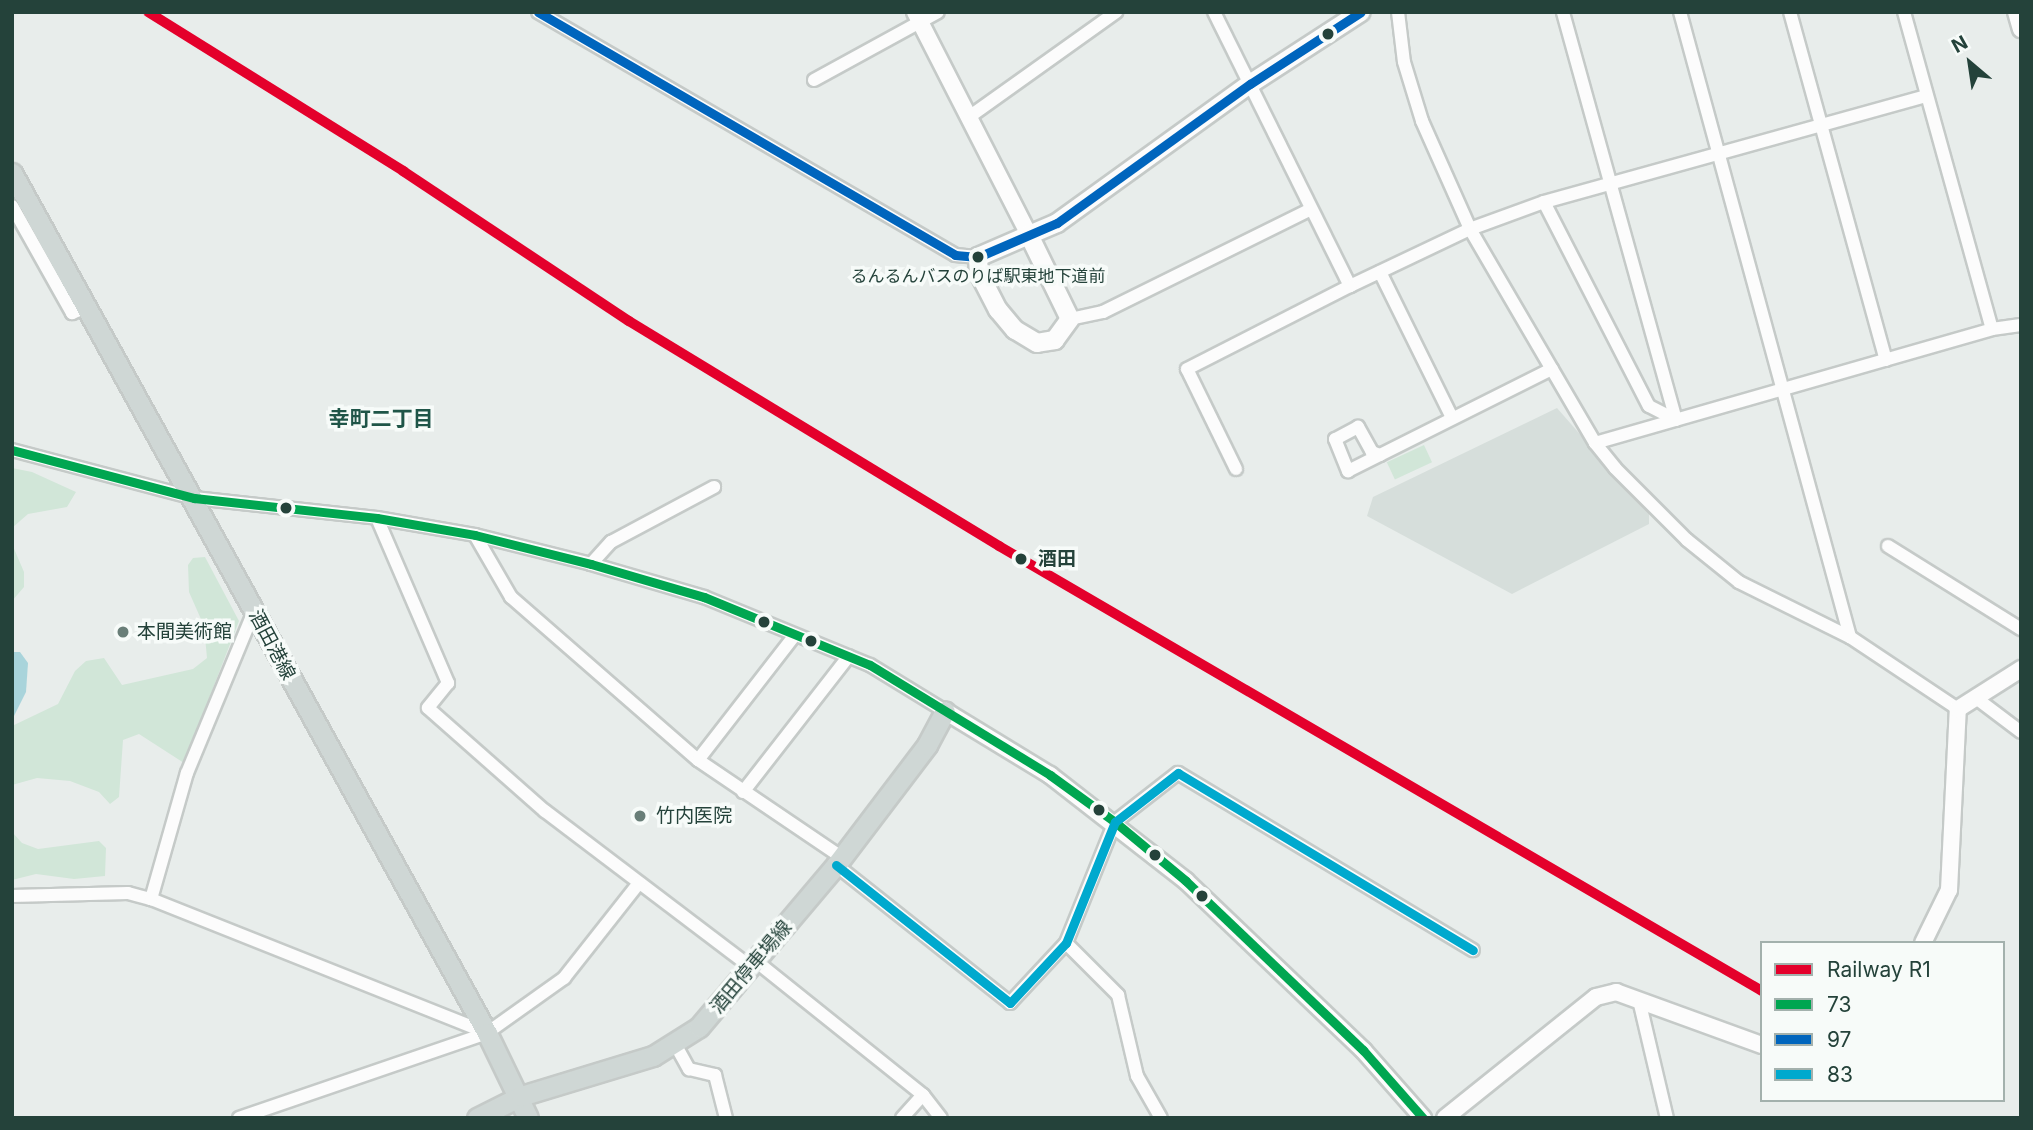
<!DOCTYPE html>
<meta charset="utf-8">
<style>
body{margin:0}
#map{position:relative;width:2033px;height:1130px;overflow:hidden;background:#e8edeb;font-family:Inter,"Noto Sans JP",sans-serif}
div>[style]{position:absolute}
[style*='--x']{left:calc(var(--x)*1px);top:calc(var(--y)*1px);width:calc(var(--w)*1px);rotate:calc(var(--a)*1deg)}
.built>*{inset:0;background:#d6dedb}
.green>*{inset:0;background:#d1e6d8;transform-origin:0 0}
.water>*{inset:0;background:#a9d4db}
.roads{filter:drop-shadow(2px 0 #c5cac8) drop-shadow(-2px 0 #c5cac8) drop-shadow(0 2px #c5cac8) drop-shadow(0 -2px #c5cac8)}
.minor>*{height:12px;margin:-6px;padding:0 6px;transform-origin:6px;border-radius:6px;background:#fcfcfc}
.tertiary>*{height:16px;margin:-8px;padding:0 8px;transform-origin:8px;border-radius:8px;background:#fcfcfc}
.secondary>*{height:18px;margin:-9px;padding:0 9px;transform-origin:9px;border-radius:9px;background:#fcfcfc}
.primary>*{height:19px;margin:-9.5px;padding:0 9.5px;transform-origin:9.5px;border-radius:9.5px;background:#cfd7d5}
.bus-1>*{height:9px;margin:-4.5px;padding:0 4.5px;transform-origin:4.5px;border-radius:4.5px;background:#00a651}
.bus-2>*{height:9px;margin:-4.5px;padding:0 4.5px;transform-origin:4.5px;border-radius:4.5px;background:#0065bd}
.bus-3>*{height:9px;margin:-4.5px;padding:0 4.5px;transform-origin:4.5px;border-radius:4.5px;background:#00a9ce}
.rail-1>*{height:10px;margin:-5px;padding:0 5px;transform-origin:5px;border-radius:5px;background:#e4002b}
.dots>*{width:19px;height:19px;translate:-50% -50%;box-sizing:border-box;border:4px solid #f7fbf9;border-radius:50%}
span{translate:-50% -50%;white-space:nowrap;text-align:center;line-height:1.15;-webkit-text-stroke:7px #f7fbf9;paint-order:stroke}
.bus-label{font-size:17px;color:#24423a}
.stop-label{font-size:19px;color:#24423a;font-weight:700}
.left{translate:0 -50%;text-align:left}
.poi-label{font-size:19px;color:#24423a}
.street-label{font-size:19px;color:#24423a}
.neighbourhood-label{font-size:21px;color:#1f5548;font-weight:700}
.frame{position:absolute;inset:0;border:14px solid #24423a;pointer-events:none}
.legend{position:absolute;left:1760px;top:941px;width:245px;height:161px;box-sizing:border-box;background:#f7fbf9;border:2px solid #a3b1ad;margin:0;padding:9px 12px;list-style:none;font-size:21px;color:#24423a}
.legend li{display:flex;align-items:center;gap:14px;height:35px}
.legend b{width:35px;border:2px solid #a3b1ad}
.north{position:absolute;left:1935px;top:28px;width:70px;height:70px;-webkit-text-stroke:5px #f7fbf9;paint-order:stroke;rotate:331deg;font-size:19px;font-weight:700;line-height:28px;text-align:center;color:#24423a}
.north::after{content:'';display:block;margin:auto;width:24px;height:32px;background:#24423a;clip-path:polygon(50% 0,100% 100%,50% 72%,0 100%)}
</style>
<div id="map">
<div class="built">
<div style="clip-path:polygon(1557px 408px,1649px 513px,1649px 524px,1512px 594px,1367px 516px,1373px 497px)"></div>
</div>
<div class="green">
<div style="left:1424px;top:445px;width:19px;height:41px;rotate:65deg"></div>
<div style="clip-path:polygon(12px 468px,32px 472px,76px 492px,67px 507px,28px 514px,12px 528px)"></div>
<div style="clip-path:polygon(12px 544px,24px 572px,24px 587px,12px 601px)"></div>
<div style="clip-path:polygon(205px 557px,239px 621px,184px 763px,139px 734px,123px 740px,119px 797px,110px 804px,99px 792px,70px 781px,37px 778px,12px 785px,12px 726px,58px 704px,75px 671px,86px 661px,104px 658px,122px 685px,193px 669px,207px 658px,204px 626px,189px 592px,188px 565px,193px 558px)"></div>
<div style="clip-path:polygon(12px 832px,22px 843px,38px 849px,99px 841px,106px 848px,105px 876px,74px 879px,36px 874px,12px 880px)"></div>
</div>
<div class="water">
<div style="clip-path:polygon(13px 652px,20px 652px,28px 663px,26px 692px,12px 720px)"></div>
</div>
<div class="roads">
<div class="minor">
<div style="--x:538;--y:12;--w:483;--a:30.2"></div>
<div style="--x:955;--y:255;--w:23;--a:5"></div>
<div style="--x:1214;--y:12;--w:306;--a:63.6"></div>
<div style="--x:1350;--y:286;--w:133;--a:-25.4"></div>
<div style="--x:1470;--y:229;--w:79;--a:-20"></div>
<div style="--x:1544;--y:202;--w:397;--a:-15.5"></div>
<div style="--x:1398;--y:12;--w:50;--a:83.2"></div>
<div style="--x:1404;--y:62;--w:62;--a:73"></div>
<div style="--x:1422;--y:121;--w:118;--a:66"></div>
<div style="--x:1470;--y:229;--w:248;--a:59.7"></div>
<div style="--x:1595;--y:443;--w:32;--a:51"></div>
<div style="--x:1615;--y:468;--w:102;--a:45"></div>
<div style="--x:1687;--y:540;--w:67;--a:38.9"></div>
<div style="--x:1739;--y:582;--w:124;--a:26.4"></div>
<div style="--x:1850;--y:637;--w:130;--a:33.7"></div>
<div style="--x:1680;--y:12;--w:648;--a:74.78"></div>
<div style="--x:1790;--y:12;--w:361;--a:74.6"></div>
<div style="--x:1904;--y:12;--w:329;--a:74.5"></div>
<div style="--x:814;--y:80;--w:141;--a:-28.7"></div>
<div style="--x:969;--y:117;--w:181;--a:-35.5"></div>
<div style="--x:1544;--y:202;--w:229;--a:62.8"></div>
<div style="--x:1649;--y:406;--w:30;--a:27"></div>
<div style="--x:1676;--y:420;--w:423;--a:-105.5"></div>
<div style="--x:12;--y:206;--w:123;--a:60.7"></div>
<div style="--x:72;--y:313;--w:17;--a:-21"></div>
<div style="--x:1380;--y:272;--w:163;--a:63.7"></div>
<div style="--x:1070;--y:319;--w:34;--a:-12"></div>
<div style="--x:1103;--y:312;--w:232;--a:-26.3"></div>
<div style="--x:1595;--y:443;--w:413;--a:-16"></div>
<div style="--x:1992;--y:329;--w:29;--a:-8"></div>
<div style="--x:12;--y:450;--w:188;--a:14.8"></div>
<div style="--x:194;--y:498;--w:184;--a:6.2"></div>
<div style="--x:377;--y:518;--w:99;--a:9.8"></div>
<div style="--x:475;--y:535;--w:120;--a:14"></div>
<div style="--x:591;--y:564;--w:118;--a:16.3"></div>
<div style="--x:704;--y:597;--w:179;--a:22.3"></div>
<div style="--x:870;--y:665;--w:88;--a:31.5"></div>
<div style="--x:1380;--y:455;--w:9;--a:-159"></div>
<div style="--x:1372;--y:452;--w:29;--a:-119"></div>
<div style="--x:1358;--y:427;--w:26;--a:152"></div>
<div style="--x:1335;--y:439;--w:35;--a:68"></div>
<div style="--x:1348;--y:471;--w:228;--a:-26.6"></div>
<div style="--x:1236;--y:469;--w:111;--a:-116.1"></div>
<div style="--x:1187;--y:369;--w:183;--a:-27"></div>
<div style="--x:377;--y:518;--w:180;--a:66.7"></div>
<div style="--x:448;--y:683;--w:32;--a:129"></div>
<div style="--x:428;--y:708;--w:156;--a:41.4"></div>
<div style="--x:545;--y:811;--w:260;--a:37.2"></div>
<div style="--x:475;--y:535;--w:72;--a:59.9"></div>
<div style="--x:511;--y:597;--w:248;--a:41.1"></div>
<div style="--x:698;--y:760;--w:173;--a:34.1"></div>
<div style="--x:1888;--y:546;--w:157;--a:32"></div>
<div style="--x:591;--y:564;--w:30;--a:-48"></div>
<div style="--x:611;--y:542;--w:117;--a:-28.1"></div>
<div style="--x:1976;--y:698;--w:56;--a:37.1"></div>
<div style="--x:698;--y:760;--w:158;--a:-52.2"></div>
<div style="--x:743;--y:792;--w:172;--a:-52.1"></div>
<div style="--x:836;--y:865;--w:222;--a:38.4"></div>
<div style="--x:1010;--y:1003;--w:82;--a:-47"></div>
<div style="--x:1066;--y:943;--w:131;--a:-68"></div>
<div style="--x:1115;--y:822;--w:80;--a:-37.9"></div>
<div style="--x:1178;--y:773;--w:344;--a:31"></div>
<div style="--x:12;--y:896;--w:116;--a:-1.5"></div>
<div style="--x:128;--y:893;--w:24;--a:15"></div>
<div style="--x:151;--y:899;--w:360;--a:21.7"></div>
<div style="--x:151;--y:899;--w:131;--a:-74.1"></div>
<div style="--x:187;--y:773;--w:175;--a:-67.5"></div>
<div style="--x:1066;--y:943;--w:74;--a:45"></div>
<div style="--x:1118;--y:995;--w:83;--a:76.8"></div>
<div style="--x:1137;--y:1076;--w:48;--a:60.3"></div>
<div style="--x:757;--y:962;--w:213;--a:38.7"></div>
<div style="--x:923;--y:1095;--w:29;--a:52"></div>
<div style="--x:1639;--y:1000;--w:121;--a:76.7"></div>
<div style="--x:675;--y:1044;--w:29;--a:61"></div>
<div style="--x:689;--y:1069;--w:27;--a:13"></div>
<div style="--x:715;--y:1075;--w:44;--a:75.7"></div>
<div style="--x:239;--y:1118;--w:262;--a:-18.9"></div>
<div style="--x:487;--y:1033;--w:95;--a:-35.5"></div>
<div style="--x:564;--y:978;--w:121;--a:-51.7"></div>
<div style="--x:902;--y:1118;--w:31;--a:-48"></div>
</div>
<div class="tertiary">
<div style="--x:915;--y:12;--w:250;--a:62.9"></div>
<div style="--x:2016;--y:12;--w:18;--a:74"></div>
<div style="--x:945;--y:711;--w:123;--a:31.4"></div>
<div style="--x:1050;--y:775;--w:172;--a:37.9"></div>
<div style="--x:1186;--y:881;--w:245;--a:43.7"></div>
<div style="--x:1363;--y:1050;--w:91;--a:48.6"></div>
<div style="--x:1923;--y:943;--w:59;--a:-63.9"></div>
<div style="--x:1949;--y:890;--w:181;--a:-87.2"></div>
<div style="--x:1958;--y:709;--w:75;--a:-32.4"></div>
<div style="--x:1445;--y:1118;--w:193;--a:-38.7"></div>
<div style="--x:1596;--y:997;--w:21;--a:-14"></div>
<div style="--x:1616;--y:992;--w:155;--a:20"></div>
</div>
<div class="secondary">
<div style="--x:1029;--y:235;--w:93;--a:64"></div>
<div style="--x:1070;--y:319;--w:26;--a:126"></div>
<div style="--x:1055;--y:340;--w:18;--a:171"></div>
<div style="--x:1037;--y:343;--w:26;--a:-149"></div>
<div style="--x:1015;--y:330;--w:26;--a:-130"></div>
<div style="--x:998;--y:310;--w:42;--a:-117.2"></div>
<div style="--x:979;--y:273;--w:16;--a:-94"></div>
<div style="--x:978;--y:257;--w:56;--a:-23.3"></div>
<div style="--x:1029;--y:235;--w:30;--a:-23"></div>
<div style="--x:1057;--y:223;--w:238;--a:-35.8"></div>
<div style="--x:1250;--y:84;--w:132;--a:-33"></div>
</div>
<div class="primary">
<div style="--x:12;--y:173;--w:982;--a:61.09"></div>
<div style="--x:487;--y:1033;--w:94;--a:64.2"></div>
<div style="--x:477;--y:1118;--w:49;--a:-26.6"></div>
<div style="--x:521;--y:1096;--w:138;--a:-16.9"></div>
<div style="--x:653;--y:1056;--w:54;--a:-32.2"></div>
<div style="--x:699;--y:1027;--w:212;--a:-49.8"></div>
<div style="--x:836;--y:865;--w:151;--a:-52.8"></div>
<div style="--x:927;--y:745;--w:38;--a:-62"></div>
</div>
</div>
<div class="bus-1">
<div style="--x:12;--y:450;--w:188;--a:14.8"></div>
<div style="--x:194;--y:498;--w:184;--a:6.2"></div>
<div style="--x:377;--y:518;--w:99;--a:9.8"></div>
<div style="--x:475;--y:535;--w:120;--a:14"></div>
<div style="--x:591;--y:564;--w:118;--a:16.3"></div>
<div style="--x:704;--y:597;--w:179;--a:22.3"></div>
<div style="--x:870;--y:665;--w:211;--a:31.4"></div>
<div style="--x:1050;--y:775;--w:80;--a:35.9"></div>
<div style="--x:1115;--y:822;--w:92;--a:39.7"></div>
<div style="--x:1186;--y:881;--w:245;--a:43.7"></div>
<div style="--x:1363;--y:1050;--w:91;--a:48.6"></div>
</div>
<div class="bus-2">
<div style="--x:538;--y:12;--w:483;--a:30.2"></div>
<div style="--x:955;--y:255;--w:23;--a:5"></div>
<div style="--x:978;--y:257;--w:86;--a:-23.3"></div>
<div style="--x:1057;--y:223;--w:238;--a:-35.8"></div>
<div style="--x:1250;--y:84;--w:132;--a:-33"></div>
</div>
<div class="bus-3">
<div style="--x:836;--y:865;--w:222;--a:38.4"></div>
<div style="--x:1010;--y:1003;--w:82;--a:-47"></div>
<div style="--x:1066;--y:943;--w:131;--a:-68"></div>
<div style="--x:1115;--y:822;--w:80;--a:-37.9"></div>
<div style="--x:1178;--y:773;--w:344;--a:31"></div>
</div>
<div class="rail-1">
<div style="--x:148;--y:12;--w:301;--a:31.9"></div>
<div style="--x:403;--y:171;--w:271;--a:33.6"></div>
<div style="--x:629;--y:321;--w:433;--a:31.3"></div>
<div style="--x:999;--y:546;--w:883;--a:30.25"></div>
</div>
<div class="dots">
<div style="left:1328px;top:34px;background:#24423a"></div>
<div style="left:978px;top:257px;background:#24423a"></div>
<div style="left:286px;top:508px;background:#24423a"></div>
<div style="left:1021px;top:559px;background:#24423a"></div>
<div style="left:764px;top:622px;background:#24423a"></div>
<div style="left:123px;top:632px;background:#697e78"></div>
<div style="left:811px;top:641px;background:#24423a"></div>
<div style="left:1099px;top:810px;background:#24423a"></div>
<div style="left:640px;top:816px;background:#697e78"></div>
<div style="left:1155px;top:855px;background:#24423a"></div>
<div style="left:1202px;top:896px;background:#24423a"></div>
</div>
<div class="bus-label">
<span style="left:978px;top:277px">るんるんバスのりば駅東地下道前</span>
</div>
<div class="stop-label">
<span class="left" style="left:1038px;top:559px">酒田</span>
</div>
<div class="poi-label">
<span class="left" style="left:137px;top:632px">本間美術館</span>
<span class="left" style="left:656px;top:816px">竹内医院</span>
</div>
<div class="street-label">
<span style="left:272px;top:645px;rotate:62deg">酒田港線</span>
<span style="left:751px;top:967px;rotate:-50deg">酒田停車場線</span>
</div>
<div class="neighbourhood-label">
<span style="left:381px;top:419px">幸町二丁目</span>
</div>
<div class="frame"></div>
<ul class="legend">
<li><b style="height:9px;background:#e4002b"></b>Railway R1</li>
<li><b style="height:9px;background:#00a651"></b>73</li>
<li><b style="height:9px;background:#0065bd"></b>97</li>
<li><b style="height:9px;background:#00a9ce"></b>83</li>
</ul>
<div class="north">N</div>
</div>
